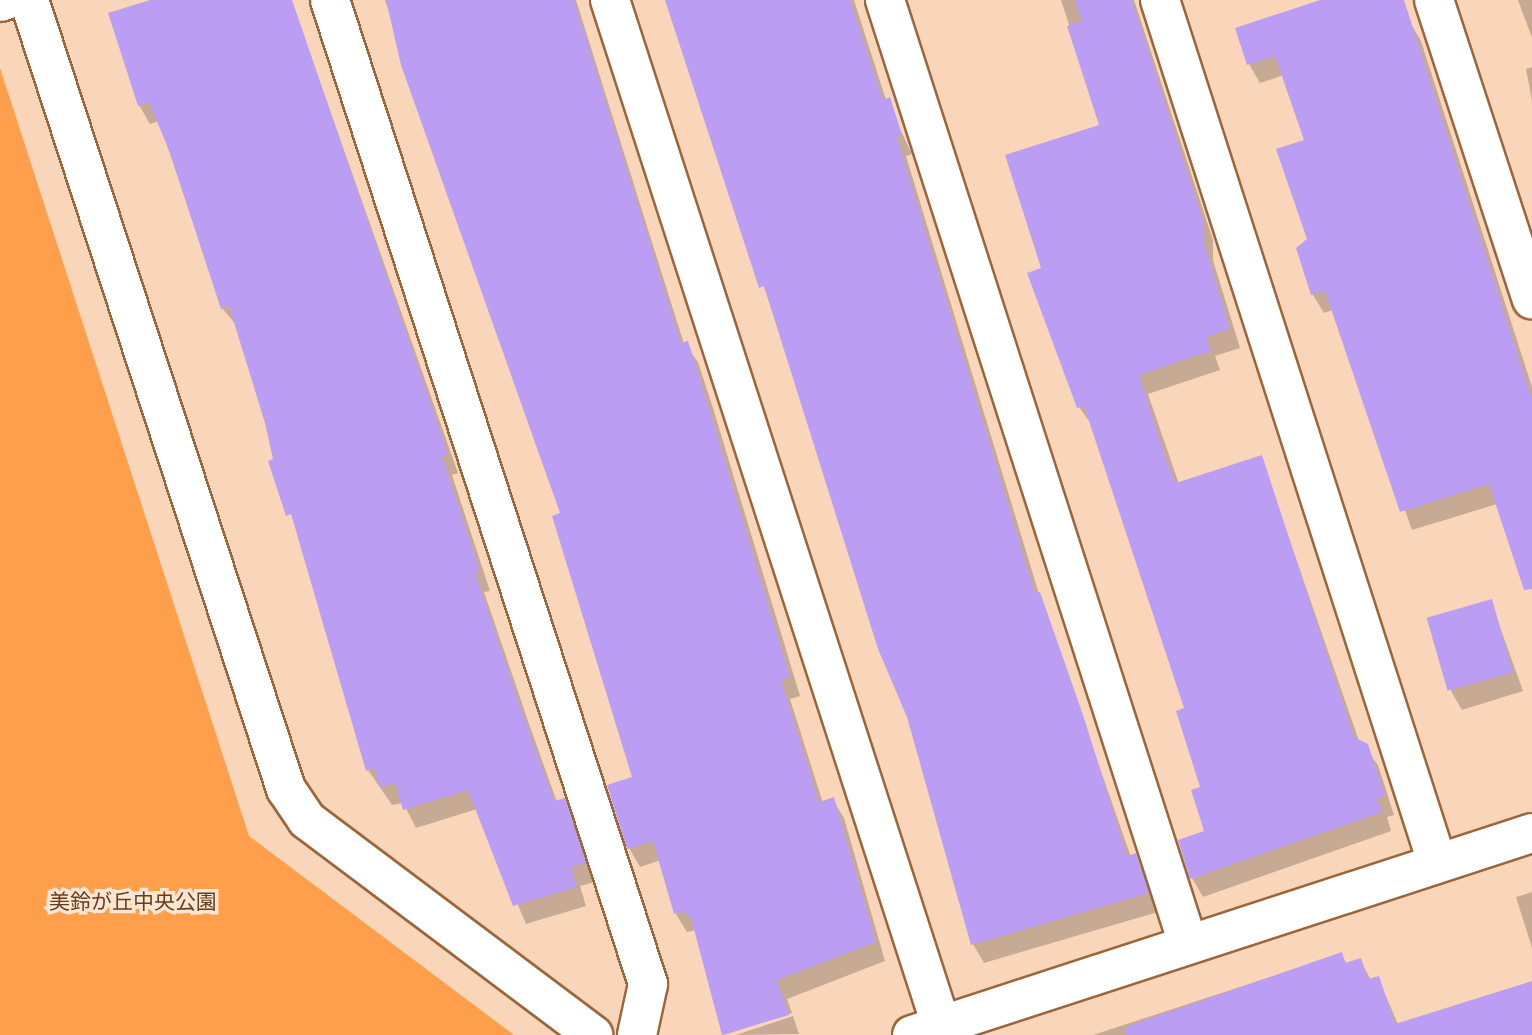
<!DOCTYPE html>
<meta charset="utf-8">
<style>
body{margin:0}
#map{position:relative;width:1532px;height:1035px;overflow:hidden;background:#f9d5ba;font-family:Roboto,"Noto Sans JP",sans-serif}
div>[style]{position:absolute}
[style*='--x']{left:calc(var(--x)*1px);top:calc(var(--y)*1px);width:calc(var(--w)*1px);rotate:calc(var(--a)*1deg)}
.green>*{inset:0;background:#ff9f4b}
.shadow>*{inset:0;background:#0003}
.building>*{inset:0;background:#bb9ef4;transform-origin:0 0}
.roads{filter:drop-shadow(2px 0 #9b663b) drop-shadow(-2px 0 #9b663b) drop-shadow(0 2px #9b663b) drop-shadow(0 -2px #9b663b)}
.minor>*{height:38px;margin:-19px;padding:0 19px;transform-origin:19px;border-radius:19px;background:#fff}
.tertiary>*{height:38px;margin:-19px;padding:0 19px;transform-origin:19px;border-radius:19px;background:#fff}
span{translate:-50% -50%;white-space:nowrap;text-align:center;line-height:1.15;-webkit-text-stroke:7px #fde5d3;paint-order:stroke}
.park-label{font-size:21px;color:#663e1c}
</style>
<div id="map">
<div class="green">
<div style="clip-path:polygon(0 68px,249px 836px,514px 1035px,0 1035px)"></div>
</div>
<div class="shadow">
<div style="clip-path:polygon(150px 0,291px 0,458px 473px,452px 475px,490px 591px,484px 592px,528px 721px,557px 802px,564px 800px,575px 819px,595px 882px,580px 886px,586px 906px,526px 924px,477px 809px,416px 828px,403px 803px,392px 805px,368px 770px,237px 326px,222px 308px,159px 121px,150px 124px,139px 105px)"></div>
<div style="clip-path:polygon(385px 0,576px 0,684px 344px,698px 362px,713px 408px,800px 696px,790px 699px,823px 803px,833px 800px,844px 818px,885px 961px,787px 999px,792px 1013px,724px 1035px,696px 930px,687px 932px,676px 914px,661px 860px,640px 867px,629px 848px,634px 778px,563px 514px)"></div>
<div style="clip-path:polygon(667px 0,854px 0,886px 100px,912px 154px,906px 156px,1039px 594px,1131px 857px,1146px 874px,1158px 912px,984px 963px,973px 944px,909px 716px)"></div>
<div style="clip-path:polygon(1061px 0,1134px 0,1213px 240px,1213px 260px,1240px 348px,1215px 356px,1220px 370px,1148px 394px,1179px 484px,1261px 457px,1359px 741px,1378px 765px,1394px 815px,1387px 817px,1391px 831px,1203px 897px,1192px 878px,1206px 832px,1203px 788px,1186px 710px,1092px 425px,1079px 407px,1043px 269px,1102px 127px)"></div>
<div style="clip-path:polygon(1326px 0,1397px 0,1421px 41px,1532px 387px,1532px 588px,1497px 504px,1412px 530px,1333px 310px,1324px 313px,1313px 295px,1298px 249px,1309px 240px,1306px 141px,1284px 75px,1260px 83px,1249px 64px)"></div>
<div style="clip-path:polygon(1518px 0,1532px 0,1532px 38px)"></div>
<div style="clip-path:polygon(1532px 67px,1532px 101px,1526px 69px)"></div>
<div style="clip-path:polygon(1491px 602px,1523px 691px,1462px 710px,1451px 691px)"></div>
<div style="clip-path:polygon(1532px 892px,1532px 948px,1516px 897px)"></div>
<div style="clip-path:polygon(1341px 954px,1347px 964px,1360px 960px,1371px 980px,1378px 978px,1398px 1024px,1532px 983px,1532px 1035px,1093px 1035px)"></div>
<div style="clip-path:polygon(793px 1016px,799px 1034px,736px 1035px)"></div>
</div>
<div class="building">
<div style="clip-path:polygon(150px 0,292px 0,448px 454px,442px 456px,480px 571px,475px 573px,518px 700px,554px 801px,565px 798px,586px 862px,571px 867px,577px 887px,513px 906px,468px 790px,403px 810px,395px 783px,380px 787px,374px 768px,366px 771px,291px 514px,286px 516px,268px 461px,273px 459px,265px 423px,229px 306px,221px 309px,170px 153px,149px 102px,138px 106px,108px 13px)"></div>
<div style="clip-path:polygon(386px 0,574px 0,681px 343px,688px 341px,703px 388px,790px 677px,781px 680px,819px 802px,834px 797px,876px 942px,777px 980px,789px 1015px,722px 1035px,691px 918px,684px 911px,674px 914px,653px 841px,627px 849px,607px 785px,632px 777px,552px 516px,560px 513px,401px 65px)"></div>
<div style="clip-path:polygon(665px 0,850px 0,883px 100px,890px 97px,902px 135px,897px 137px,1035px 593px,1040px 592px,1084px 718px,1127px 856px,1136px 853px,1149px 893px,971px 945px,907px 717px,878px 649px,764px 286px,759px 288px)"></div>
<div style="clip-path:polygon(1075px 0,1132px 0,1203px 220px,1203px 239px,1230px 329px,1206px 337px,1211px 351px,1139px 375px,1165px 456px,1176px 483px,1262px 455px,1354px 737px,1368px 744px,1385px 796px,1377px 798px,1382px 812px,1190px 879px,1178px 840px,1204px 831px,1191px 790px,1200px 787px,1176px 711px,1184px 708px,1084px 406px,1077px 408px,1027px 273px,1041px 268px,1005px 155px,1099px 125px,1067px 26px,1082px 21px)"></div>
<div style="clip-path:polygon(1320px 0,1404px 0,1532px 399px,1532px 589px,1524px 590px,1489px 484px,1400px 512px,1325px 291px,1311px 295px,1296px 248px,1307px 239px,1276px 149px,1304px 140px,1275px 56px,1247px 65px,1235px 28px)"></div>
<div style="left:1492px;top:599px;width:76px;height:68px;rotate:74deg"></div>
<div style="clip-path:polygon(1342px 952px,1345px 963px,1361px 958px,1368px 979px,1379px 976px,1395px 1024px,1532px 981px,1532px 1035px,1127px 1035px,1125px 1027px)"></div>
</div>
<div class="roads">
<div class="minor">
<div style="--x:330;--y:0;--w:1034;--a:72.09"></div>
<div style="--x:648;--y:984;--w:52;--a:102.2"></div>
<div style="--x:610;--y:0;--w:1077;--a:72.1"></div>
<div style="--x:885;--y:0;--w:991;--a:72.2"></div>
<div style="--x:1160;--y:0;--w:905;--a:72.19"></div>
<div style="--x:1434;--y:0;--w:315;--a:71.9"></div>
<div style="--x:0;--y:2;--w:6;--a:-18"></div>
</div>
<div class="tertiary">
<div style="--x:29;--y:0;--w:830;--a:71.96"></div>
<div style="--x:286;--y:789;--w:37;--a:56"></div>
<div style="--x:307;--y:820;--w:358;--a:36.9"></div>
<div style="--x:912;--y:1035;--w:652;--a:-18.05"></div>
</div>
</div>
<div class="park-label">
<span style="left:133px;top:902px">美鈴が丘中央公園</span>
</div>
</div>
